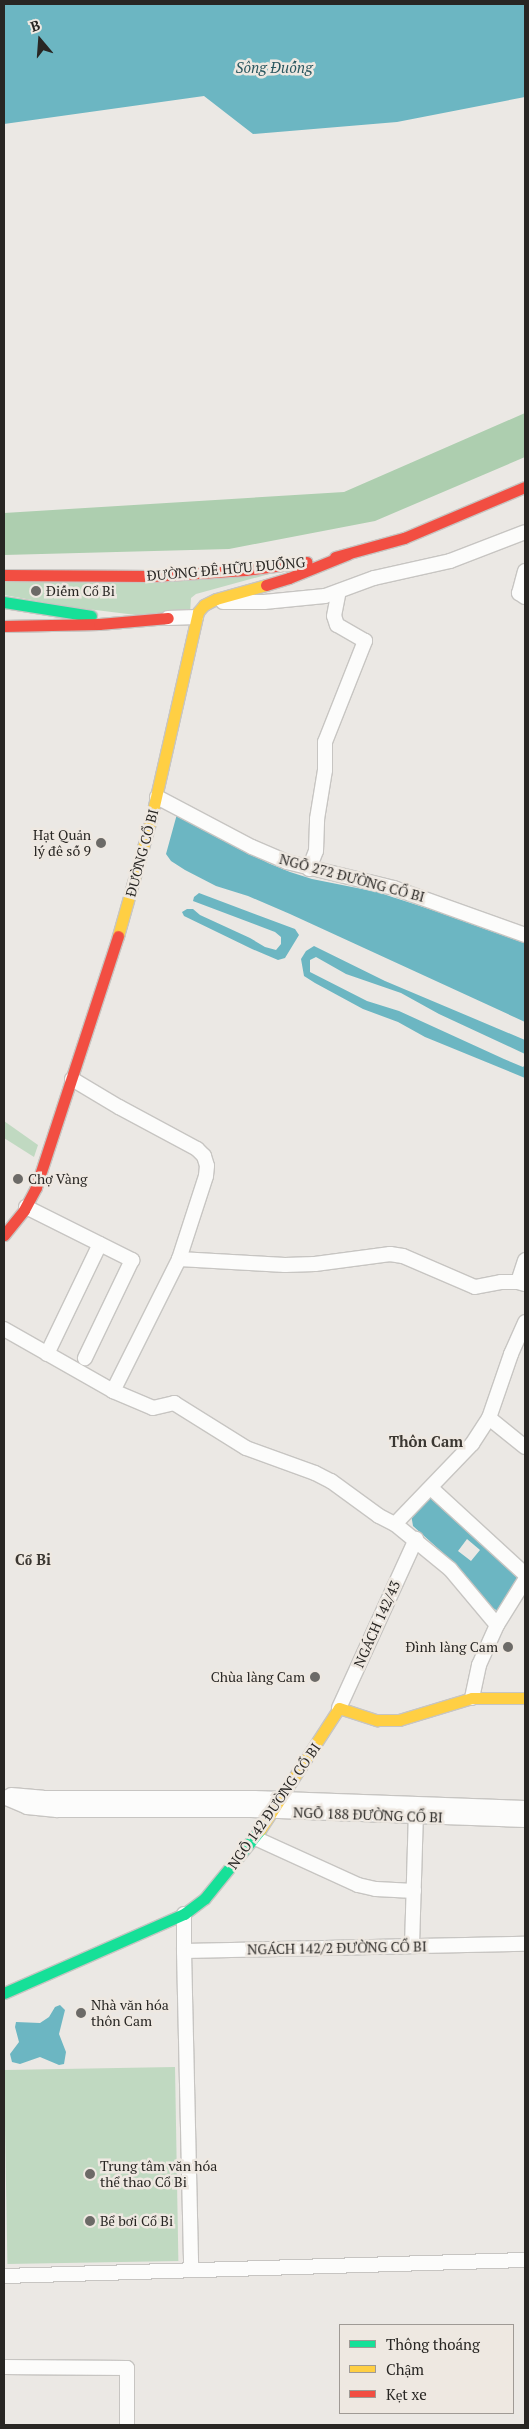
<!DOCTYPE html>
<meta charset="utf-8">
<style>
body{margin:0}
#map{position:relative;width:529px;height:2429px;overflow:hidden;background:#ebe8e4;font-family:"PT Serif",serif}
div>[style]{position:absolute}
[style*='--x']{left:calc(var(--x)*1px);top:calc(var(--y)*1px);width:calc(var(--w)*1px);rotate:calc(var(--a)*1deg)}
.green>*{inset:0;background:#c0d9c1;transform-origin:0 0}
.forest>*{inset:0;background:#adceaf}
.water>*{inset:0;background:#6cb6c2}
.roads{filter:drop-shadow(1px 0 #c7c5c2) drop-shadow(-1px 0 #c7c5c2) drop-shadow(0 1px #c7c5c2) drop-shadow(0 -1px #c7c5c2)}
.street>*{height:14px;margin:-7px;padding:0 7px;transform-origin:7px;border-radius:7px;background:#fcfcfb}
.fast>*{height:11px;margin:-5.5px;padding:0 5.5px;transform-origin:5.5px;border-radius:5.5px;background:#16e098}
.slow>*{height:11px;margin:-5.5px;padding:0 5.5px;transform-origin:5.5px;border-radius:5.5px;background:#ffcf43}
.jam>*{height:11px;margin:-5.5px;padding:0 5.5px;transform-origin:5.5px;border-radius:5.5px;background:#f24e42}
.dots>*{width:14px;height:14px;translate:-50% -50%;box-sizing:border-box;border:2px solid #eee8e1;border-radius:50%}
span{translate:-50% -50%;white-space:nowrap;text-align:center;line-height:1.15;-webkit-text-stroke:5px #eee8e1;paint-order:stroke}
.street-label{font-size:14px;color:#282623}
.poi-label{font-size:14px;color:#282623}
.left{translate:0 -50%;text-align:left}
.right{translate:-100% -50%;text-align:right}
.water-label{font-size:15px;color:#2a575f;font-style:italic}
.neighbourhood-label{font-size:15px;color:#3b3731;font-weight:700}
.frame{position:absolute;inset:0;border:5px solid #282623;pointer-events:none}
.legend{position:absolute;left:339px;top:2324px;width:175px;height:90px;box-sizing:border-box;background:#eee8e1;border:1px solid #9f9a95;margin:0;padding:6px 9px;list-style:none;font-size:15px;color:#282623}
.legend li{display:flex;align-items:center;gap:10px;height:25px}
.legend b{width:25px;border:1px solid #9f9a95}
.north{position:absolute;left:15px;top:15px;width:50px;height:50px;-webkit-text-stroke:4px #eee8e1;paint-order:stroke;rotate:342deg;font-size:14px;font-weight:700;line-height:20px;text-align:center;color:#282623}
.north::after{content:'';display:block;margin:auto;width:18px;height:22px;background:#282623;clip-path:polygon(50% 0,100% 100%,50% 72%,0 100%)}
</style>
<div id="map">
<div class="green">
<div style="clip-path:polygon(302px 565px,196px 594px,191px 598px,190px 614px,144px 616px,71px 607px,4px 595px,4px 581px)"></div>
<div style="clip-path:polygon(4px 1121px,38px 1145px,34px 1157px,4px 1138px)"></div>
<div style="left:175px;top:2067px;width:194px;height:171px;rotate:89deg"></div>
</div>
<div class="forest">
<div style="clip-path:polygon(525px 413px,525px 457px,375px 521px,229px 549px,4px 555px,4px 513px,344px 492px)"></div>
</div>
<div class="water">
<div style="clip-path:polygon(4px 4px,525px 4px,525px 97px,397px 122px,253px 134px,204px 96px,4px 124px)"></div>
<div style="clip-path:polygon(177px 814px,268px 863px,290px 872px,312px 879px,377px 892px,525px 940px,525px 1022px,290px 914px,248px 896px,216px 886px,185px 870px,171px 861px,166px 854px)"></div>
<div style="clip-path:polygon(199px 893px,295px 929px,299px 935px,285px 958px,278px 960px,252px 949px,184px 916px,182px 912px,187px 909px,193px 909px,200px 915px,250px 938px,265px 947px,276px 950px,281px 944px,281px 937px,275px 932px,193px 901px,194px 897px)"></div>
<div style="clip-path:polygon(314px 946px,385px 981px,525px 1040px,525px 1054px,439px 1014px,401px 993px,346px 974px,316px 957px,310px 960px,310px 972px,367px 1001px,399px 1011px,504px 1059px,523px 1067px,525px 1065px,525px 1078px,425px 1037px,398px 1022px,363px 1009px,315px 983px,304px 976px,301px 959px,306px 951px)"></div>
<div style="clip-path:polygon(evenodd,429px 1498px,433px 1498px,519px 1578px,498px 1611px,491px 1607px,452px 1561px,413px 1526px,411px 1514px,429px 1498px,467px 1539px,480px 1550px,471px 1561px,458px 1551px,467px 1539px)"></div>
<div style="clip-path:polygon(60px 2005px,65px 2010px,59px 2034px,66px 2052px,64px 2064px,59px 2065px,40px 2057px,20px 2064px,12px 2062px,10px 2054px,19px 2042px,15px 2027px,16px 2022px,40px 2023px,49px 2017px,55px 2007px)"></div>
</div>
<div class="roads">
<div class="street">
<div style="--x:525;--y:571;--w:23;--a:105"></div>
<div style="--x:519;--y:593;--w:7;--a:34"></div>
<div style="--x:223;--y:602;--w:41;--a:0"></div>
<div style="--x:264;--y:602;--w:61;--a:-5.6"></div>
<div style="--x:325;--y:596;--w:52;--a:-20.2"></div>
<div style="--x:374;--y:578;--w:78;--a:-12.6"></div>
<div style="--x:450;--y:561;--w:80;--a:-21.1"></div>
<div style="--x:168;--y:618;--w:28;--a:-2"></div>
<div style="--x:157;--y:797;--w:107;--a:27.8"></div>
<div style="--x:252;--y:847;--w:38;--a:23"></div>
<div style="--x:287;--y:862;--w:110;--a:13.7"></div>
<div style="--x:394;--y:888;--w:139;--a:19.7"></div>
<div style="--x:309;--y:869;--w:19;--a:-69"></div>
<div style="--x:316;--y:851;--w:32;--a:-88"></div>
<div style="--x:317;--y:819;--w:50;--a:-80.7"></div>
<div style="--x:325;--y:770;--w:28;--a:-90"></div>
<div style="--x:325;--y:742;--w:109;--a:-68.4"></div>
<div style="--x:365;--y:641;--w:32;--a:-150"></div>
<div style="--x:337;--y:625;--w:9;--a:-108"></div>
<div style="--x:334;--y:616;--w:25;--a:-79"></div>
<div style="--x:72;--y:1079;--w:55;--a:30.8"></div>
<div style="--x:119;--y:1107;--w:89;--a:28.3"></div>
<div style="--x:197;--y:1149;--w:10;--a:45"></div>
<div style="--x:204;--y:1156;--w:10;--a:73"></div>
<div style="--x:207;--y:1166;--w:10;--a:96"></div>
<div style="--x:206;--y:1176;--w:87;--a:108"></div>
<div style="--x:179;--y:1259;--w:106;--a:3.2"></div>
<div style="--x:285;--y:1265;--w:30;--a:-2"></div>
<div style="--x:315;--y:1264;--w:76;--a:-7.6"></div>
<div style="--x:390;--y:1254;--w:13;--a:9"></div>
<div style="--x:403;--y:1256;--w:78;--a:23.3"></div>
<div style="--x:475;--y:1287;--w:26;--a:-11"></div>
<div style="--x:501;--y:1282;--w:17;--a:0"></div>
<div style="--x:518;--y:1282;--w:7;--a:16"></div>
<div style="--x:26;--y:1207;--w:119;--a:26.6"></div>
<div style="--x:132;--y:1260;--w:109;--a:115.6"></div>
<div style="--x:518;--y:1282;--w:23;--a:-72"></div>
<div style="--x:4;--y:1329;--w:125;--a:29.6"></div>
<div style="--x:113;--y:1391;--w:43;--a:23"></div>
<div style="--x:153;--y:1408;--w:22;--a:-13"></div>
<div style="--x:174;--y:1403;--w:85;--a:32"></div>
<div style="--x:246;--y:1448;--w:73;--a:19.9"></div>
<div style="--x:315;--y:1473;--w:18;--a:27"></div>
<div style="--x:331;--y:1481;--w:59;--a:36.1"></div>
<div style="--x:379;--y:1516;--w:18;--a:27"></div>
<div style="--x:395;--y:1524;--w:111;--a:-46.1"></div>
<div style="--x:472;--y:1444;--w:31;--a:-57"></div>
<div style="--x:489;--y:1418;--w:46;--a:38.9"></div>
<div style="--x:47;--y:1354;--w:122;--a:-64.3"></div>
<div style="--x:113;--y:1391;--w:148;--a:-63.4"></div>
<div style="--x:489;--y:1418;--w:68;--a:-71"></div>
<div style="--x:511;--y:1354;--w:35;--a:-66"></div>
<div style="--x:431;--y:1488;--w:127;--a:42.5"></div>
<div style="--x:395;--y:1524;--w:71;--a:39.3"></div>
<div style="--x:450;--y:1569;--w:73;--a:50"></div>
<div style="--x:472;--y:1698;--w:34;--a:-78"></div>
<div style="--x:479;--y:1665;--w:44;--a:-65.8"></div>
<div style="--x:497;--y:1625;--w:53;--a:-58.1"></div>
<div style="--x:339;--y:1708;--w:186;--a:-65.5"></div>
<div style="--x:11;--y:1795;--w:32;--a:5"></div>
<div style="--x:43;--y:1798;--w:211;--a:0"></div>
<div style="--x:254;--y:1798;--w:271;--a:2.1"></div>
<div style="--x:4;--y:1797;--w:25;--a:23"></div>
<div style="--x:27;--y:1807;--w:30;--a:6"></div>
<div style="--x:57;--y:1810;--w:194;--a:0"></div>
<div style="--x:251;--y:1810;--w:274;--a:2.1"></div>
<div style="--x:255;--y:1838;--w:113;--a:24.5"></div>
<div style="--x:358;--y:1885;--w:18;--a:13"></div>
<div style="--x:376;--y:1889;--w:38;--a:3"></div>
<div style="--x:184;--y:1914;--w:37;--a:90"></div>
<div style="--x:184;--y:1951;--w:341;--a:-1.2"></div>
<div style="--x:412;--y:1946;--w:138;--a:-88.3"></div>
<div style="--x:184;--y:1951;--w:319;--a:88.7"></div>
<div style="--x:4;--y:2276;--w:521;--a:-1.76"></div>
<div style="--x:4;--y:2367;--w:123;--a:0.5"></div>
<div style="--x:127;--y:2368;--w:57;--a:90"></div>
</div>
<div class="fast">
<div style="--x:4;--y:602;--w:88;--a:9.1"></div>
<div style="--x:4;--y:1993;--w:197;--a:-23.7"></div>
<div style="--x:184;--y:1914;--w:26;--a:-37"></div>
<div style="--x:205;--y:1898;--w:87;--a:-51"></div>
</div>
<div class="slow">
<div style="--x:118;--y:936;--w:122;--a:-74.2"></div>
<div style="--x:151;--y:819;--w:212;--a:-77.2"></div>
<div style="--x:198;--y:612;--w:9;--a:-49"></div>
<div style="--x:204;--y:605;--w:13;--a:-27"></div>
<div style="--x:216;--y:599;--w:52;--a:-15.6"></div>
<div style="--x:260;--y:1830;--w:145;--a:-57.1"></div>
<div style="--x:339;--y:1708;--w:40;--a:18"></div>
<div style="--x:377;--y:1720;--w:22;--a:0"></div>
<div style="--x:399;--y:1720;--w:76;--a:-16.8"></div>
<div style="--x:472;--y:1698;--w:53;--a:0"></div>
</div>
<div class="jam">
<div style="--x:335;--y:557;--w:72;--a:-15.4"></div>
<div style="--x:404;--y:538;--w:131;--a:-22.9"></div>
<div style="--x:4;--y:575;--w:148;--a:0.4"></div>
<div style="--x:152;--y:576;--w:93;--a:-3.7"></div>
<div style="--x:245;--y:570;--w:62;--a:-7.5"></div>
<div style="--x:266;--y:585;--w:24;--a:-17"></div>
<div style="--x:289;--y:578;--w:64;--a:-22.1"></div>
<div style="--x:4;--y:626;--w:95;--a:-1.2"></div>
<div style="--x:99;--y:624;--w:69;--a:-5"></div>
<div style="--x:4;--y:1235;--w:32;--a:-51"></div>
<div style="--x:24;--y:1210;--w:26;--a:-62"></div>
<div style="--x:36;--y:1187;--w:264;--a:-71.9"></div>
</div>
</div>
<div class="dots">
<div style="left:36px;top:591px;background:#6c6a67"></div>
<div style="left:101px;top:843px;background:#6c6a67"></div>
<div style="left:18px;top:1179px;background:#6c6a67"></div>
<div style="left:508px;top:1647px;background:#6c6a67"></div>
<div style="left:315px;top:1677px;background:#6c6a67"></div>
<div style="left:81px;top:2013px;background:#6c6a67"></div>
<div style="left:90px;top:2174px;background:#6c6a67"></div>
<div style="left:90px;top:2221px;background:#6c6a67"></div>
</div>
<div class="street-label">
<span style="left:226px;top:569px;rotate:-5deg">ĐƯỜNG ĐÊ HỮU ĐUỐNG</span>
<span style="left:142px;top:853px;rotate:-75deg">ĐƯỜNG CỔ BI</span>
<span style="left:352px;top:878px;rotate:15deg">NGÕ 272 ĐƯỜNG CỔ BI</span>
<span style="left:377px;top:1624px;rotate:-66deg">NGÁCH 142/43</span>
<span style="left:274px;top:1806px;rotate:-55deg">NGÕ 142 ĐƯỜNG CỔ BI</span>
<span style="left:368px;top:1815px;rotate:2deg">NGÕ 188 ĐƯỜNG CỔ BI</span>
<span style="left:337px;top:1948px;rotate:-1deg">NGÁCH 142/2 ĐƯỜNG CỔ BI</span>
</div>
<div class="poi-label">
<span class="left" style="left:46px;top:591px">Điếm Cổ Bi</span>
<span class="right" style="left:91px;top:843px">Hạt Quản<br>lý đê số 9</span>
<span class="left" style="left:28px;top:1179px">Chợ Vàng</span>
<span class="right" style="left:498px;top:1647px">Đình làng Cam</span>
<span class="right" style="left:305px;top:1677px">Chùa làng Cam</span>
<span class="left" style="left:91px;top:2013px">Nhà văn hóa<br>thôn Cam</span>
<span class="left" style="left:100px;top:2174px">Trung tâm văn hóa<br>thể thao Cổ Bi</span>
<span class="left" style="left:100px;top:2221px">Bể bơi Cổ Bi</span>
</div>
<div class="water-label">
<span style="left:274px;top:68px">Sông Đuống</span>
</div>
<div class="neighbourhood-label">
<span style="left:426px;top:1442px">Thôn Cam</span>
<span style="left:33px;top:1560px">Cổ Bi</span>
</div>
<div class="frame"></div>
<ul class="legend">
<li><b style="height:6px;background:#16e098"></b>Thông thoáng</li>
<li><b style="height:6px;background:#ffcf43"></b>Chậm</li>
<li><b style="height:6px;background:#f24e42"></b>Kẹt xe</li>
</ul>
<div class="north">B</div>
</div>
